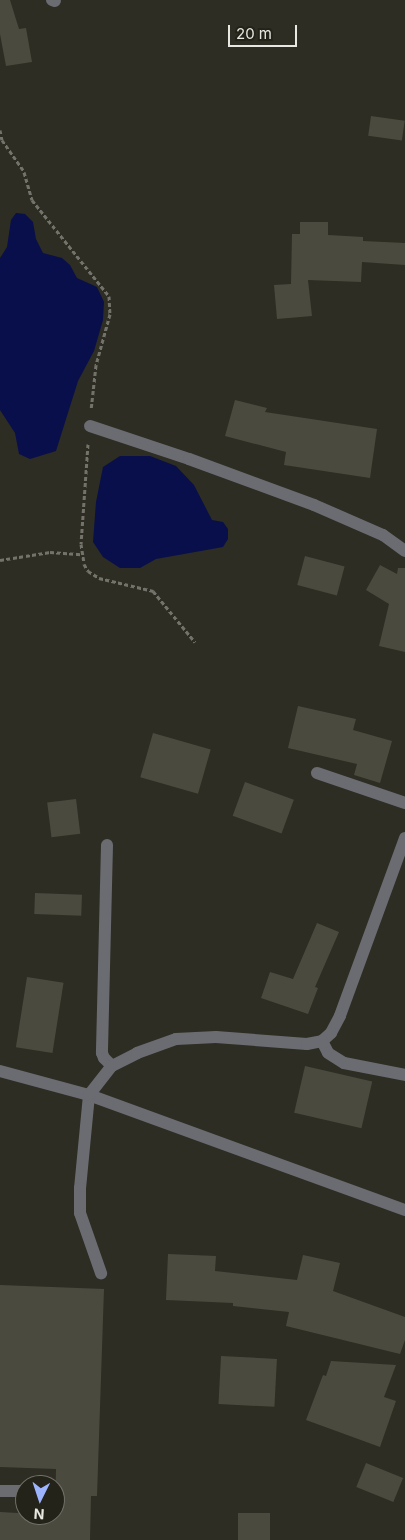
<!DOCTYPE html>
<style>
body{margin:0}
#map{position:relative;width:405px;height:1540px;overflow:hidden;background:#2d2d23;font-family:Inter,sans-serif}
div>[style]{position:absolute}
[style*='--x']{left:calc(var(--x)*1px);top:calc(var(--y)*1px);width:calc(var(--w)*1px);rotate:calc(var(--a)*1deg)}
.water>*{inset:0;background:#090f4a}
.building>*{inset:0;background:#4a4a3f;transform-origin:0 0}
.path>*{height:3px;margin-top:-1.5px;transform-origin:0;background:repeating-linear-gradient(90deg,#74736b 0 4px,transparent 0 6.5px)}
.service>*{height:12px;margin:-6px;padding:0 6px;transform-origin:6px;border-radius:6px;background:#6a6c71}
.minor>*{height:12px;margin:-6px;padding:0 6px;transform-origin:6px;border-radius:6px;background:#6a6c71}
span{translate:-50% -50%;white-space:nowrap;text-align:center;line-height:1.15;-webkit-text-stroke:4.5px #242319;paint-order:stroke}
.north{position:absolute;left:15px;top:1475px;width:50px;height:50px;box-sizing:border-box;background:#242319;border:1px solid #727169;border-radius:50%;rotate:184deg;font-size:14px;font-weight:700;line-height:20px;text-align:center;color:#e8e7e1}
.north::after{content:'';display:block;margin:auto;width:18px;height:22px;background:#9cb4fd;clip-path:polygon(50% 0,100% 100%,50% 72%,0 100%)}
.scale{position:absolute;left:228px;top:25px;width:69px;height:22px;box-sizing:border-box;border:2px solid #e8e7e1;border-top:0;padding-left:6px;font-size:15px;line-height:18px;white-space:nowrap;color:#e8e7e1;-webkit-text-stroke:4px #242319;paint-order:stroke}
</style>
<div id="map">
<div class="water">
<div style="clip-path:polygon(16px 213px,25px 214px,33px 222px,36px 239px,43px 253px,62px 258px,70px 265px,77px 278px,97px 287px,104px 302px,103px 320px,94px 351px,78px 381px,56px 451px,30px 459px,19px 454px,15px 433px,0 410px,0 258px,7px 247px,11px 220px)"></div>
<div style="clip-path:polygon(120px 456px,150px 456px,176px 466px,194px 485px,212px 520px,223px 522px,228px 529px,228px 539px,223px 547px,156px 559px,140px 568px,120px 568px,103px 557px,93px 542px,96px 502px,103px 467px)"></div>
</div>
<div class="building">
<div style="clip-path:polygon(0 0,10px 0,19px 29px,26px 28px,32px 62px,6px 66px,0 34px)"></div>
<div style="left:371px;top:116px;width:34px;height:20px;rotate:8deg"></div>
<div style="clip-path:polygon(300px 222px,328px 222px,328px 235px,363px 237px,363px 241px,405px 243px,405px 265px,362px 262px,361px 282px,308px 280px,312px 316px,277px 319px,274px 285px,291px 284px,292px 234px,300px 234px)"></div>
<div style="clip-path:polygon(235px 400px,267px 408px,265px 412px,377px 429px,370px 478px,284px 465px,286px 452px,225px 436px)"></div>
<div style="left:305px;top:556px;width:41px;height:30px;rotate:15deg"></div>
<div style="clip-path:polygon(380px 565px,397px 574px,398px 568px,405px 568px,405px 652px,379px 646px,389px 604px,366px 590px)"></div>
<div style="clip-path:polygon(298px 706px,356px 719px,353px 730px,392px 741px,380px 783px,354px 775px,357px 764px,288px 748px)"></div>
<div style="left:153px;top:733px;width:60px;height:46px;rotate:16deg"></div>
<div style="left:245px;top:782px;width:52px;height:36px;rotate:20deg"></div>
<div style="left:76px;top:799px;width:35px;height:29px;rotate:83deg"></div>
<div style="left:35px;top:893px;width:47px;height:21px;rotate:2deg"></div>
<div style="clip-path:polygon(317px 923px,339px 932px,315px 987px,318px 988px,308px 1014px,261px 998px,270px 972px,293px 979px)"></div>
<div style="left:27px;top:977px;width:37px;height:71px;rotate:9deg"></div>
<div style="left:305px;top:1066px;width:69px;height:48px;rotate:13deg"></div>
<div style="clip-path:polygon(168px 1254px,216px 1256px,215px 1271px,297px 1280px,303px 1255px,340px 1263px,333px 1291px,405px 1317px,405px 1340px,400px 1354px,286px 1326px,289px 1312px,233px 1306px,233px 1303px,166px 1300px)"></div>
<div style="clip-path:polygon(0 1285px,104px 1289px,97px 1496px,91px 1496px,90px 1540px,0 1540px,0 1512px,55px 1515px,56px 1469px,0 1467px)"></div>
<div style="left:221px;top:1356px;width:56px;height:48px;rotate:3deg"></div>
<div style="clip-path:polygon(331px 1361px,396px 1365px,384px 1397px,396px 1401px,380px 1447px,306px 1420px,323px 1375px,326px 1376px)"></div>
<div style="left:366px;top:1463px;width:40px;height:26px;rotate:22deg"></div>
<div style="left:238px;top:1513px;width:32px;height:27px"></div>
</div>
<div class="path">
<div style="--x:0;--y:130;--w:10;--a:79"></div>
<div style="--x:2;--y:140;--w:39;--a:55"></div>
<div style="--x:24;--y:172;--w:29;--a:74"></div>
<div style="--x:32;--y:200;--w:123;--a:51.3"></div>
<div style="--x:109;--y:296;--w:18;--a:87"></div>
<div style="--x:110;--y:314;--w:53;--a:105.4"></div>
<div style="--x:96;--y:365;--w:45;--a:96.3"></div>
<div style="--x:88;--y:444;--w:100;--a:94"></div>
<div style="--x:81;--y:544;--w:20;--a:81"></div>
<div style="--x:84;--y:564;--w:8;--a:60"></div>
<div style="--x:88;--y:571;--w:13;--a:32"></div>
<div style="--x:99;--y:578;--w:56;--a:13.5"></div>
<div style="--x:153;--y:591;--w:66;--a:50.5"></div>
<div style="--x:0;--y:560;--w:51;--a:-9.1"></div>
<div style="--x:50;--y:552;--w:31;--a:4"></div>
</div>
<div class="service">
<div style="--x:90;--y:426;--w:104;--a:18.4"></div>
<div style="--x:189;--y:459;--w:133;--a:20.2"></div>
<div style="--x:314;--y:505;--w:75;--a:23.5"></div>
<div style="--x:383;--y:535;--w:27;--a:36"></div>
<div style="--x:317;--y:773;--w:93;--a:18.8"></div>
<div style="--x:107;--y:845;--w:208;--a:91.4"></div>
<div style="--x:102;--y:1053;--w:5;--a:68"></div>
<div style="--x:104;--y:1058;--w:11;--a:45"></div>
<div style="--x:89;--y:1095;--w:93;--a:95.5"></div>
<div style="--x:80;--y:1188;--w:25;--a:90"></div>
<div style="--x:80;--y:1213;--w:64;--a:70.7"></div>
<div style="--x:0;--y:1491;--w:25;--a:0"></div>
</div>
<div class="minor">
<div style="--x:52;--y:0;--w:3;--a:18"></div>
<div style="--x:405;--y:838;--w:189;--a:110.1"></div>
<div style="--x:340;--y:1016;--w:19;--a:118"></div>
<div style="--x:331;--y:1033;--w:12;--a:138"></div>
<div style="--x:322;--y:1041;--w:13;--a:63"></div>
<div style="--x:328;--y:1053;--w:19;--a:32"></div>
<div style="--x:344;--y:1063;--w:62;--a:11.1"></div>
<div style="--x:0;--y:1071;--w:92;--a:15.1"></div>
<div style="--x:89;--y:1095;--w:336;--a:20"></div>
<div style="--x:89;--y:1095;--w:37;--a:-52"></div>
<div style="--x:112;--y:1066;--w:28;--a:-27"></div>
<div style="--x:137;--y:1053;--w:41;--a:-19.7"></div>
<div style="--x:176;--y:1039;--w:40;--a:-2.9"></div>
<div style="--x:216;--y:1037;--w:91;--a:4.4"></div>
<div style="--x:307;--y:1044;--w:15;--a:-11"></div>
</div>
<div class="north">N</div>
<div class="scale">20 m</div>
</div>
